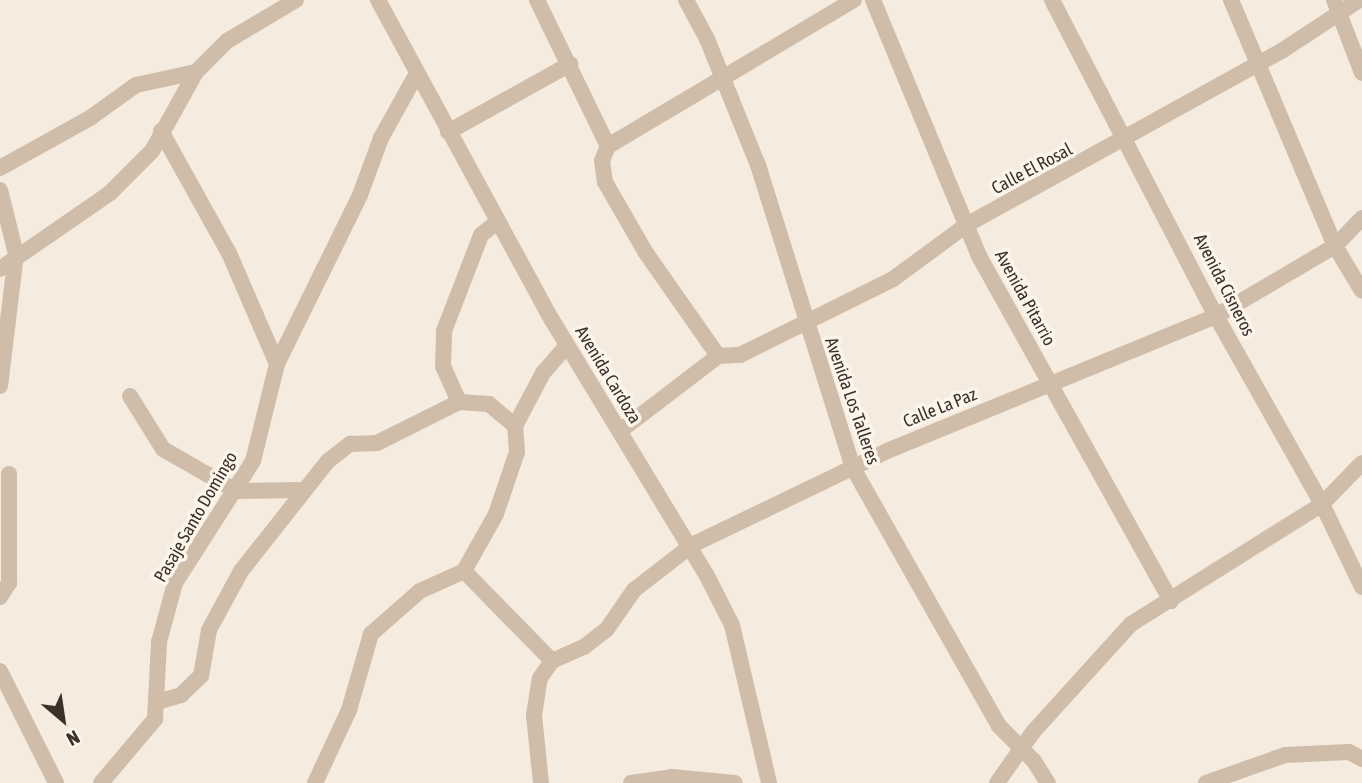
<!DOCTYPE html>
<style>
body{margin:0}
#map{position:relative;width:1362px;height:783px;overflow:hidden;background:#f5ecdf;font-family:"Asap Condensed",sans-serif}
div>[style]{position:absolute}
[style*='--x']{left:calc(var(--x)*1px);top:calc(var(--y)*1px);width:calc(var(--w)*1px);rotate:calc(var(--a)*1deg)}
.minor>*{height:16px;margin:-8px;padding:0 8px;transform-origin:8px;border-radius:8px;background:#cfbca9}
span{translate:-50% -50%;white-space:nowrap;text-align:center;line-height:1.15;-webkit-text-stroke:7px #fcf5ec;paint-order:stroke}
.street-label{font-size:18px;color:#3c3029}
.north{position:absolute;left:28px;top:685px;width:70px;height:70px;-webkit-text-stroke:5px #fcf5ec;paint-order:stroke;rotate:151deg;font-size:19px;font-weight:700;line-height:28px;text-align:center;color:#3c3029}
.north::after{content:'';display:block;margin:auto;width:24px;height:32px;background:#3c3029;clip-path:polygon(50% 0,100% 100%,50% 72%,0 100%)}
</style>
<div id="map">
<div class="minor">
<div style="--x:378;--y:0;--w:364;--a:61.5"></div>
<div style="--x:552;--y:320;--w:297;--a:58.8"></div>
<div style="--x:706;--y:574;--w:57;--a:63"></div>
<div style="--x:732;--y:625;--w:162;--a:76.8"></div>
<div style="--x:537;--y:0;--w:162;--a:64.1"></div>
<div style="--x:608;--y:146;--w:16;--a:112"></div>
<div style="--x:602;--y:161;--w:21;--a:82"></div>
<div style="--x:605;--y:182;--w:82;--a:60"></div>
<div style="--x:646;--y:253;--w:126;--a:55"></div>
<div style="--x:686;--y:0;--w:44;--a:61.7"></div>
<div style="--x:707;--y:39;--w:136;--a:68"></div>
<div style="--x:758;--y:165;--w:318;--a:72.6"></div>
<div style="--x:853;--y:468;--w:296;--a:60.5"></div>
<div style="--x:999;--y:726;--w:49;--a:45"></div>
<div style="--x:1034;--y:761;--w:26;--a:58"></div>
<div style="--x:873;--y:0;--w:277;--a:67.5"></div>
<div style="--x:979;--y:256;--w:395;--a:60.9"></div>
<div style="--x:1052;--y:0;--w:356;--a:62.6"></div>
<div style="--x:1216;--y:316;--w:216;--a:60.6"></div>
<div style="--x:1322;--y:504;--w:92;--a:64.3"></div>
<div style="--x:1231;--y:0;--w:267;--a:67.1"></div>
<div style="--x:1335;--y:246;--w:52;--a:59"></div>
<div style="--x:1334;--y:0;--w:78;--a:69"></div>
<div style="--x:161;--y:131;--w:140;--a:60.9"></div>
<div style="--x:229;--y:253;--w:121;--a:66.6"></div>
<div style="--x:448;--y:132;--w:140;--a:-29.1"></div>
<div style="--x:608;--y:146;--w:286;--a:-30.7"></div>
<div style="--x:0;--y:168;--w:103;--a:-29.1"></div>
<div style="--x:90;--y:118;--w:57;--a:-35.7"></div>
<div style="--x:136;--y:85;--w:61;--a:-12.2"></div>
<div style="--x:196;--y:72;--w:44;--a:-45"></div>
<div style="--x:227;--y:41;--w:80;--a:-30.7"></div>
<div style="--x:0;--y:190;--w:66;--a:76"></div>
<div style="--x:16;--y:254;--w:133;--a:96.9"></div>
<div style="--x:0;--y:269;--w:134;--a:-34.6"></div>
<div style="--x:110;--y:193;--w:59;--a:-45"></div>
<div style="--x:152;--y:151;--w:90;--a:-60.9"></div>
<div style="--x:718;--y:356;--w:22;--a:-3"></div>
<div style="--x:740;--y:355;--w:171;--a:-26.4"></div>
<div style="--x:893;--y:279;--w:93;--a:-36.3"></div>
<div style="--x:968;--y:224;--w:360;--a:-28.9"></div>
<div style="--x:1283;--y:50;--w:91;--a:-33.3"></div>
<div style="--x:130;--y:396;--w:62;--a:58.1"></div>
<div style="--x:163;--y:449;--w:84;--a:29.9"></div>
<div style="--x:236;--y:491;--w:67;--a:-0.9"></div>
<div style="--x:459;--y:402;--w:39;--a:-114"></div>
<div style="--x:443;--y:366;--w:35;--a:-88"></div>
<div style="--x:444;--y:331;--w:103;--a:-68.9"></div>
<div style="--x:481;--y:235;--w:21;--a:-39"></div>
<div style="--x:515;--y:426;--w:60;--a:-62.2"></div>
<div style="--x:543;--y:373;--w:37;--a:-49"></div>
<div style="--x:620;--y:431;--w:123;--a:-37.4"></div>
<div style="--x:464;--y:571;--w:126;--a:45.6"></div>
<div style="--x:552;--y:661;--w:35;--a:-24"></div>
<div style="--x:584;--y:647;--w:29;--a:-38"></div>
<div style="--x:607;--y:629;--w:47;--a:-55.3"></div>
<div style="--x:634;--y:590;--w:73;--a:-37.8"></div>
<div style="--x:692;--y:545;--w:216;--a:-25.7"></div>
<div style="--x:887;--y:451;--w:356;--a:-22.3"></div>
<div style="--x:1216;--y:316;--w:138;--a:-30.5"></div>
<div style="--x:1335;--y:246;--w:39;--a:-46"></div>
<div style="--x:0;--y:597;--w:17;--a:-57"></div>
<div style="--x:9;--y:583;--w:109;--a:-90"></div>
<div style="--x:0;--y:671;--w:125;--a:63.4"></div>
<div style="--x:157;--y:702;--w:25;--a:-16"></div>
<div style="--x:181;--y:695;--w:28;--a:-44"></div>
<div style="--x:201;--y:676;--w:47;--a:-80.1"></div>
<div style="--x:209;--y:630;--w:67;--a:-61.5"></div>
<div style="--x:241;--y:571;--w:140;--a:-51.7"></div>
<div style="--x:328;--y:461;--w:28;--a:-38"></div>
<div style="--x:350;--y:444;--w:27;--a:-2"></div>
<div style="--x:377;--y:443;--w:92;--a:-26.6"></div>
<div style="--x:459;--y:402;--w:30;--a:4"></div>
<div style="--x:489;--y:404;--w:34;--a:40"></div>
<div style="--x:101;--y:783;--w:84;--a:-49.8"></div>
<div style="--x:155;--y:719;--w:77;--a:-87"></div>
<div style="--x:159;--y:642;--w:61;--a:-74.8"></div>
<div style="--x:175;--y:583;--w:145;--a:-57.4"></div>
<div style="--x:253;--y:461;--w:100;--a:-76.1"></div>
<div style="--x:277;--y:364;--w:188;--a:-63.8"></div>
<div style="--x:360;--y:195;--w:61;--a:-69.8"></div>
<div style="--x:381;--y:138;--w:74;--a:-61"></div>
<div style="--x:315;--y:783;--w:81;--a:-65"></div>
<div style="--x:349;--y:710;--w:79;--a:-73.9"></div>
<div style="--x:371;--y:634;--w:65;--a:-41.3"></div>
<div style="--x:420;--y:591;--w:48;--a:-24.4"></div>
<div style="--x:464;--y:571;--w:65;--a:-60.7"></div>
<div style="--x:496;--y:514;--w:65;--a:-71.3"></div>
<div style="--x:517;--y:452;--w:26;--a:-94"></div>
<div style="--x:541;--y:783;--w:68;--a:-95.9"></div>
<div style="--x:534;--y:715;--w:37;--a:-81"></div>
<div style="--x:540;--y:678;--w:21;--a:-55"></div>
<div style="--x:631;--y:783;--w:41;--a:-8.3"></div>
<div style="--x:672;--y:777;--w:63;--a:5.4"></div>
<div style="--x:997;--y:783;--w:62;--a:-54.8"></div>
<div style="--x:1033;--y:732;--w:146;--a:-47.8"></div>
<div style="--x:1131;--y:624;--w:226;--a:-32.1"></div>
<div style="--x:1322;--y:504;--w:57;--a:-45.7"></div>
<div style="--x:1206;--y:783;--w:84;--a:-19.5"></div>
<div style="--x:1285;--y:755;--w:64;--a:-2.7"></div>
<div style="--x:1349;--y:752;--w:15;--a:28"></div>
</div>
<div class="street-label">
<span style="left:1032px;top:169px;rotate:-28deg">Calle El Rosal</span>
<span style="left:1224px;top:285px;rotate:63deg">Avenida Cisneros</span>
<span style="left:1025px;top:298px;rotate:61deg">Avenida Pitarrio</span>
<span style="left:608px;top:375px;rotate:59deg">Avenida Cardoza</span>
<span style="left:852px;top:401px;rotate:71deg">Avenida Los Talleres</span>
<span style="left:940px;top:408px;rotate:-22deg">Calle La Paz</span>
<span style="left:196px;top:517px;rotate:-60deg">Pasaje Santo Domingo</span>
</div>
<div class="north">N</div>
</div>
